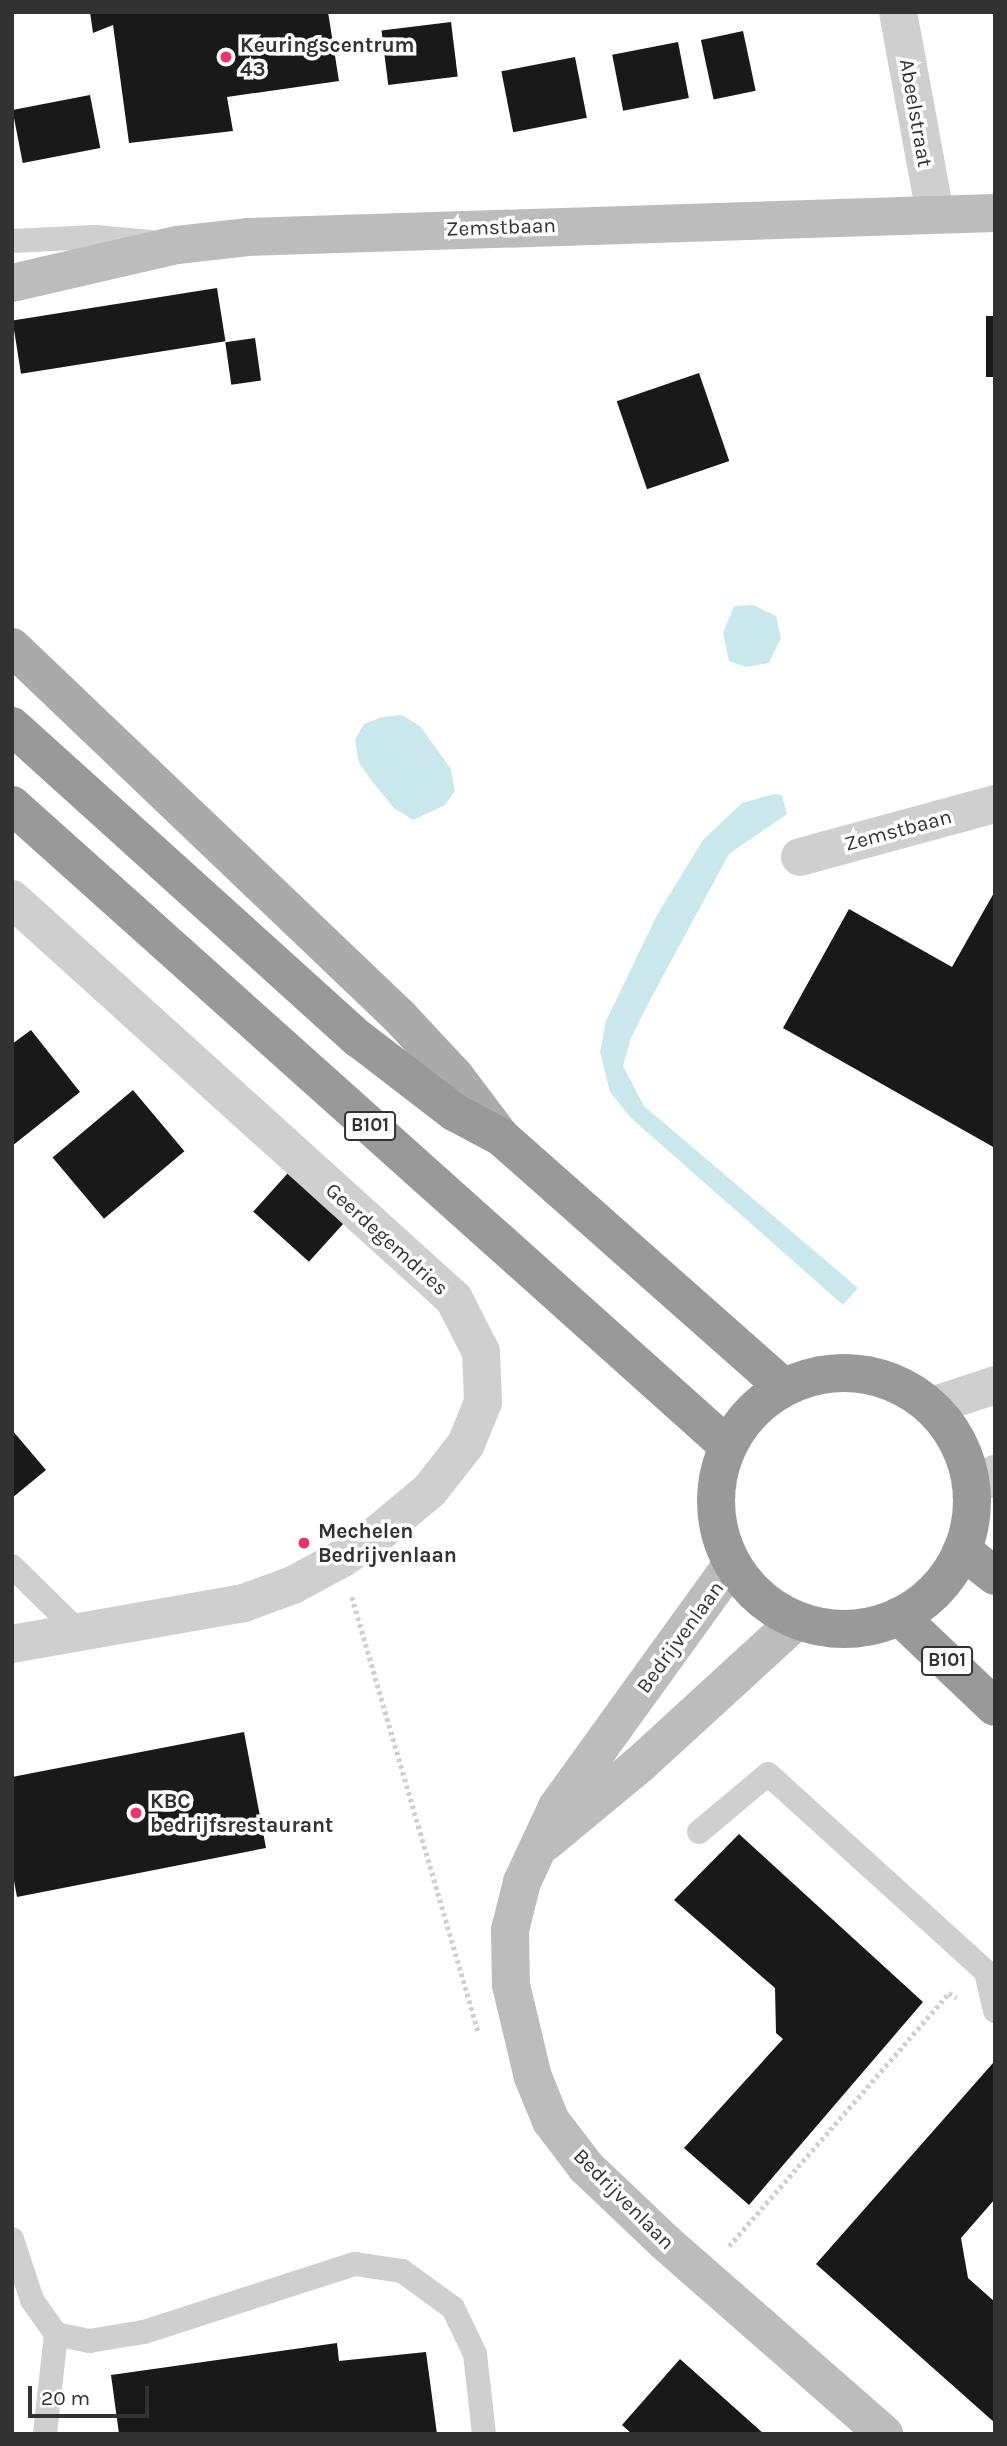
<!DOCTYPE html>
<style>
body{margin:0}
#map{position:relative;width:1007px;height:2446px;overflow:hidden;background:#fff;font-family:Karla,sans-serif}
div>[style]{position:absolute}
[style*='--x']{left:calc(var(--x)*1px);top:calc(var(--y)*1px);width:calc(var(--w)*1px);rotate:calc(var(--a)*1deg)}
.water>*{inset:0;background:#cae8ec}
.building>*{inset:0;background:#191919;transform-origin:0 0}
.path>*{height:4.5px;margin-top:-2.25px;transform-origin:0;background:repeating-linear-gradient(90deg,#cfcfcf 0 3.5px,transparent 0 7px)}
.lane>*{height:24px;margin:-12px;padding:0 12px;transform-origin:12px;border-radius:12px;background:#cfcfcf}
.street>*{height:38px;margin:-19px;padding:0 19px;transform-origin:19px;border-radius:19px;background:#cfcfcf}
.secondary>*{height:38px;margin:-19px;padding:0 19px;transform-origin:19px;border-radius:19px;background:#bcbcbc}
.primary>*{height:38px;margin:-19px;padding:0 19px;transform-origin:19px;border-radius:19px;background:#aaa}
.highway>*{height:38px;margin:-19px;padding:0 19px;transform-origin:19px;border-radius:19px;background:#999}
.highway>.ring{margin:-19px;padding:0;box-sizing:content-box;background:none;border:38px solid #999;border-radius:50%}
.dots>*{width:19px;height:19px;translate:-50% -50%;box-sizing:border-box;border:4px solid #fff;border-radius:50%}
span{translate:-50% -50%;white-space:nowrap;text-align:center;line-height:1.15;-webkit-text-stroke:7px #fff;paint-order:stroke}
.shield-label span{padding:2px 5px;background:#fff;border:2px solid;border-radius:5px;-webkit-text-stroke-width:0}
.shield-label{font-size:19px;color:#323232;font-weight:700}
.poi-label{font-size:21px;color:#323232;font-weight:700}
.left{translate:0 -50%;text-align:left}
.street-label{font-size:21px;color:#323232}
.frame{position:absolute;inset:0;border:14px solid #323232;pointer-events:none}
.scale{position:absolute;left:28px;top:2386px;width:121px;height:32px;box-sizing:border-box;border:4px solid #323232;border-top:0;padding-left:9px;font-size:21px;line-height:24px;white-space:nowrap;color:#323232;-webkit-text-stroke:5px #fff;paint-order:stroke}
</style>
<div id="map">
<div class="water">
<div style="clip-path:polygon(753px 605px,776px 616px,781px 638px,769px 663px,746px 667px,729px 661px,723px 633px,734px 606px)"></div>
<div style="clip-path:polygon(402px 715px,420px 726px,451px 769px,455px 791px,445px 805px,413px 820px,394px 808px,374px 784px,359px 763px,355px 740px,364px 724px,382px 717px)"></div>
<div style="clip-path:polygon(774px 794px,782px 795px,787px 814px,729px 854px,650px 1000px,631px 1038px,623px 1066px,644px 1106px,858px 1288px,843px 1305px,631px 1118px,610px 1092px,600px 1052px,606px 1021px,657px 915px,703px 840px,742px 803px)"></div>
</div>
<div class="building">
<div style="clip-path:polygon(90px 12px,328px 12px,339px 81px,227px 97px,233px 131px,129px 143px,113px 25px,93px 33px)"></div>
<div style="left:451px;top:22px;width:55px;height:70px;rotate:83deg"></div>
<div style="left:743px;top:31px;width:61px;height:43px;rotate:78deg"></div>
<div style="left:678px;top:42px;width:57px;height:67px;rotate:79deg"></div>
<div style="left:575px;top:57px;width:62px;height:75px;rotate:79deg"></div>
<div style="left:90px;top:95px;width:54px;height:79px;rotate:79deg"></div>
<div style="left:217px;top:288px;width:54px;height:207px;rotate:81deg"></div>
<div style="left:986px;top:316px;width:9px;height:61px"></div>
<div style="left:255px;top:338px;width:43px;height:30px;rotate:82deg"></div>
<div style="left:699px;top:373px;width:93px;height:87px;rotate:71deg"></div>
<div style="clip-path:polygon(995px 891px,995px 1148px,783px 1028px,849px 909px,952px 967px)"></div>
<div style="clip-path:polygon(31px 1030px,80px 1092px,12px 1146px,12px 1044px)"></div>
<div style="left:133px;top:1090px;width:80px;height:105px;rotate:50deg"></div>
<div style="left:288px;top:1173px;width:75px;height:52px;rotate:42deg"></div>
<div style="clip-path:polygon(12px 1430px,46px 1470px,12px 1498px)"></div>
<div style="clip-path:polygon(244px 1732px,266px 1848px,17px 1897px,12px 1870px,12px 1777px)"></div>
<div style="clip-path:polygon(739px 1834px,923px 2002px,749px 2205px,684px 2148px,783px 2039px,776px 2033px,775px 1988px,674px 1900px)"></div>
<div style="clip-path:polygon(993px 2063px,995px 2199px,961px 2238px,968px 2278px,995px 2302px,995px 2423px,816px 2264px)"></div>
<div style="clip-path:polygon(337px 2343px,339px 2361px,426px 2352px,437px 2434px,119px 2434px,111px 2375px)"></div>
<div style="clip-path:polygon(680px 2359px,764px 2434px,632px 2434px,622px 2425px)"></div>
</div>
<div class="path">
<div style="--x:352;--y:1597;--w:453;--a:73.8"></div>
<div style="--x:729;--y:2246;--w:335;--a:-49"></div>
<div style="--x:949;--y:1993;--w:9;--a:32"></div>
</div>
<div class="lane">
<div style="--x:12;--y:241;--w:83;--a:-2.8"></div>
<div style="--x:95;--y:237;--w:56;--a:5.1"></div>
<div style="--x:12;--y:1566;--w:93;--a:44.6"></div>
<div style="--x:699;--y:1832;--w:90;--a:-40"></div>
<div style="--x:768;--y:1774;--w:294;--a:42.2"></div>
<div style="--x:986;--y:1972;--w:40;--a:77"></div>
<div style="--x:12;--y:2239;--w:64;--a:71.8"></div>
<div style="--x:32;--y:2300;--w:42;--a:54.8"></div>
<div style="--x:56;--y:2334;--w:101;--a:96.3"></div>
<div style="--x:56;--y:2334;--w:34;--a:12"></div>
<div style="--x:89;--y:2341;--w:56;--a:-9.3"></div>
<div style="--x:144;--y:2332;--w:222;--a:-17.9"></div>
<div style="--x:355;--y:2264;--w:48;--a:8.5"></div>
<div style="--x:402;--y:2271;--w:63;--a:36"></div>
<div style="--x:453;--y:2308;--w:51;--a:64.4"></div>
<div style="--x:475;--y:2354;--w:81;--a:83.6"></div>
</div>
<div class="street">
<div style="--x:898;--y:12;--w:204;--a:79.6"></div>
<div style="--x:800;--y:857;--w:202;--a:-15.2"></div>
<div style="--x:12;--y:899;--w:596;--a:42.14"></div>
<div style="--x:454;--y:1299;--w:59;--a:63"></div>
<div style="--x:481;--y:1352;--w:50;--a:87.7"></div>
<div style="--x:483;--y:1402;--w:45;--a:112"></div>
<div style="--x:466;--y:1444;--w:58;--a:128"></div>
<div style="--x:430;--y:1490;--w:65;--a:140"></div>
<div style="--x:380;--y:1532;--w:47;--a:145.3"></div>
<div style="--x:341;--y:1559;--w:55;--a:151.6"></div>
<div style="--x:293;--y:1585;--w:52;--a:159.8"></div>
<div style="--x:244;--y:1603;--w:236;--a:170"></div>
<div style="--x:932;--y:1406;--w:66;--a:-18.4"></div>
<div style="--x:974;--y:1487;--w:25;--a:-32"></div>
</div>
<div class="secondary">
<div style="--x:12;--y:283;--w:169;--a:-13"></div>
<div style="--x:177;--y:245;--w:71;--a:-6.4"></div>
<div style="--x:248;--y:237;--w:747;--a:-1.84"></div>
<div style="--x:730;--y:1567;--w:296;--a:125.8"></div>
<div style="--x:557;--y:1807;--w:83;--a:115"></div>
<div style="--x:522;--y:1882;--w:49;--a:104"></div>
<div style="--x:510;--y:1930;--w:55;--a:89"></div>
<div style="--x:511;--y:1985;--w:95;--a:76.6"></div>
<div style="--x:533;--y:2077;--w:48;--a:67.8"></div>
<div style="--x:551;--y:2121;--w:58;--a:52.7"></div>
<div style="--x:586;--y:2167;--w:110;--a:43.5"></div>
<div style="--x:666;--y:2243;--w:290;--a:41.2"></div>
<div style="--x:546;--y:1842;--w:122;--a:-39.7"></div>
<div style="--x:640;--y:1764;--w:212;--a:-42.5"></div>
</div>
<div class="primary">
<div style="--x:12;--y:647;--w:535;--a:43.64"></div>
<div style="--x:399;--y:1016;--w:82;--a:47"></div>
<div style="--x:455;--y:1076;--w:76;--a:53"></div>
</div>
<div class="highway">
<div style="--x:12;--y:726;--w:467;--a:42.1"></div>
<div style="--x:359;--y:1039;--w:120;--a:37.5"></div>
<div style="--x:454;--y:1112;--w:53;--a:28"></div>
<div style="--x:501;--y:1137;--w:378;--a:41.5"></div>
<div style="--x:12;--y:805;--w:961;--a:41.84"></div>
<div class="ring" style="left:716px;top:1373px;width:218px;height:218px"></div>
<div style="--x:962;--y:1550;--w:42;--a:38.2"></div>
<div style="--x:899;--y:1616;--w:132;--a:43.5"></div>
</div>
<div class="dots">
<div style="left:226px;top:57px;background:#e83572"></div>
<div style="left:304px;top:1543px;background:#e83572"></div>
<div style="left:136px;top:1813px;background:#e83572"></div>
</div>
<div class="shield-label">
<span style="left:370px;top:1126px">B101</span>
<span style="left:947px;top:1661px">B101</span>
</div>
<div class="poi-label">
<span class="left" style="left:240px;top:57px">Keuringscentrum<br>43</span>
<span class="left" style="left:318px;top:1543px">Mechelen<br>Bedrijvenlaan</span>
<span class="left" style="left:150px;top:1813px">KBC<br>bedrijfsrestaurant</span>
</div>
<div class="street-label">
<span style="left:916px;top:113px;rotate:80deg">Abeelstraat</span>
<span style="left:501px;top:227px;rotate:-2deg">Zemstbaan</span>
<span style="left:898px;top:830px;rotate:-15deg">Zemstbaan</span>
<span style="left:387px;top:1239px;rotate:42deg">Geerdegemdries</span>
<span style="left:680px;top:1637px;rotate:-54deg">Bedrijvenlaan</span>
<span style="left:624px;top:2199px;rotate:45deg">Bedrijvenlaan</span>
</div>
<div class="frame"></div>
<div class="scale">20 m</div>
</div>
